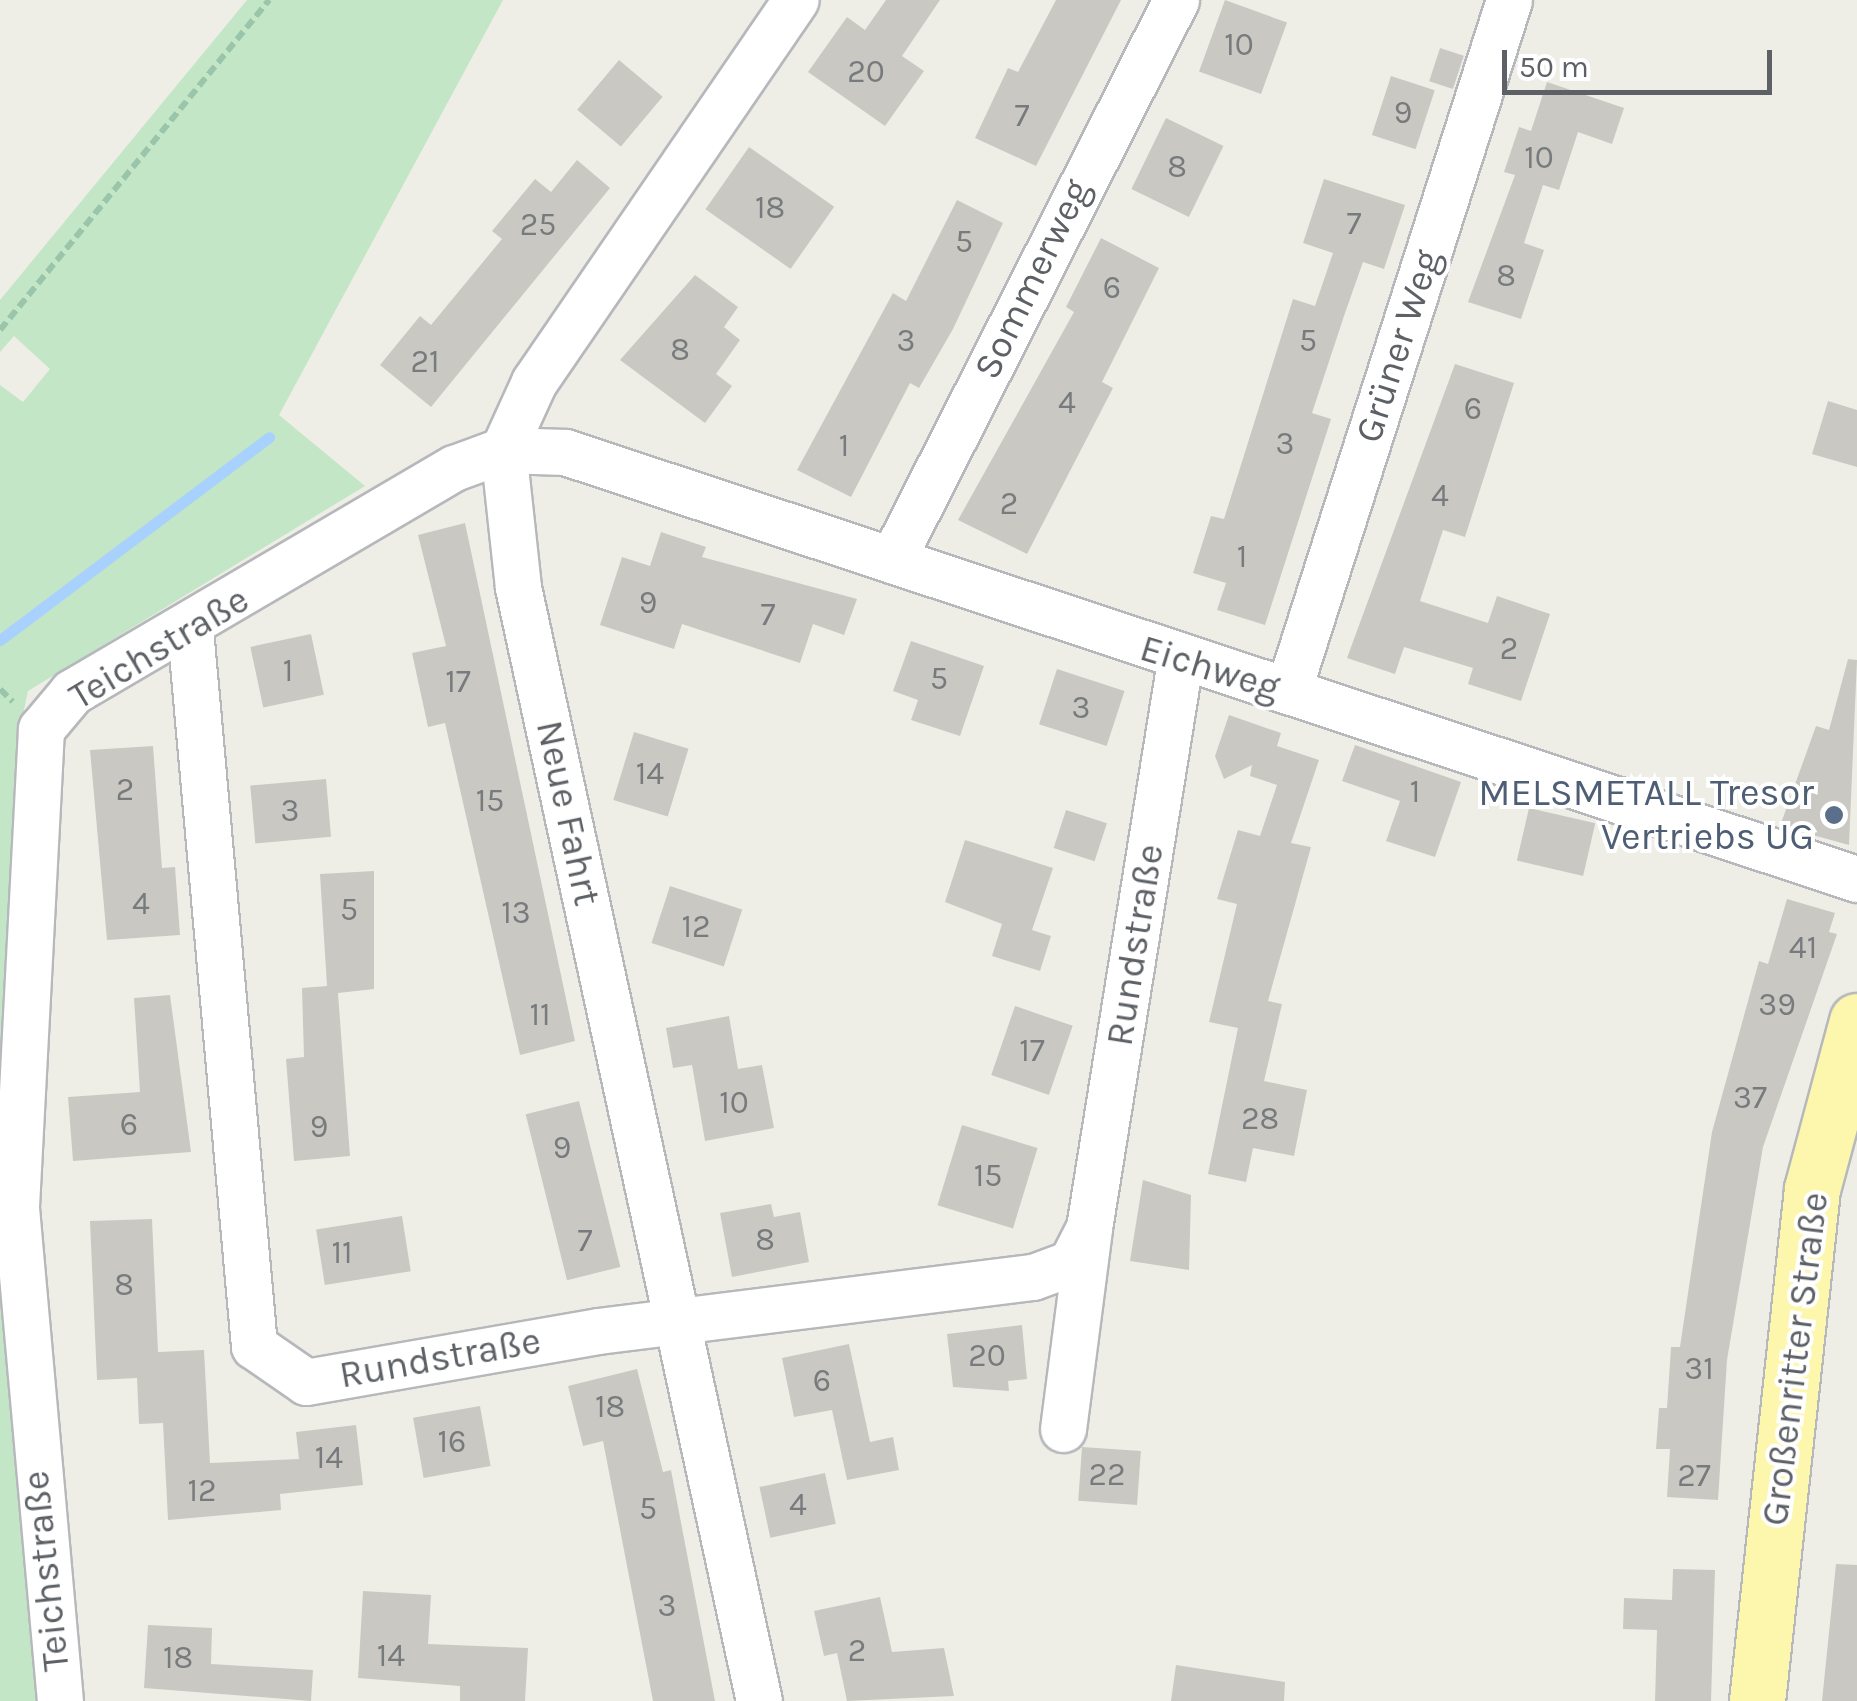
<!DOCTYPE html>
<meta charset="utf-8">
<style>
body{margin:0}
#map{position:relative;width:1857px;height:1701px;overflow:hidden;background:#efeee6;font-family:Karla,sans-serif}
div>[style]{position:absolute}
[style*='--x']{left:calc(var(--x)*1px);top:calc(var(--y)*1px);width:calc(var(--w)*1px);rotate:calc(var(--a)*1deg)}
.green>*{inset:0;background:#c3e6c6}
.stream>*{height:11px;margin:-5.5px;padding:0 5.5px;transform-origin:5.5px;border-radius:5.5px;background:#a8d2fd}
.building>*{inset:0;background:#cac8c3;transform-origin:0 0}
.path>*{height:6px;margin-top:-3px;transform-origin:0;background:repeating-linear-gradient(90deg,#9bc5aa 0 10px,transparent 0 15px)}
.roads{filter:drop-shadow(2px 0 #b6b8bc) drop-shadow(-2px 0 #b6b8bc) drop-shadow(0 2px #b6b8bc) drop-shadow(0 -2px #b6b8bc)}
.minor>*{height:45px;margin:-22.5px;padding:0 22.5px;transform-origin:22.5px;border-radius:22.5px;background:#fff}
.major>*{height:55px;margin:-27.5px;padding:0 27.5px;transform-origin:27.5px;border-radius:27.5px;background:#fdf6ad}
.dots>*{width:28px;height:28px;translate:-50% -50%;box-sizing:border-box;border:5px solid #fff;border-radius:50%}
span{translate:-50% -50%;white-space:nowrap;text-align:center;line-height:1.15;-webkit-text-stroke:8px #fff;paint-order:stroke}
.number-label{font-size:32px;color:#787b7d}
.number-label span{-webkit-text-stroke-width:0}
.street-label{font-size:38px;color:#5d6166}
.service-label{font-size:38px;color:#4e5e75}
.right{translate:-100% -50%;text-align:right}
.scale{position:absolute;left:1502px;top:50px;width:270px;height:45px;box-sizing:border-box;border:5px solid #5d6166;border-top:0;padding-left:12px;font-size:30px;line-height:35px;white-space:nowrap;color:#5d6166;-webkit-text-stroke:8px #fff;paint-order:stroke}
</style>
<div id="map">
<div class="green">
<div style="clip-path:polygon(247px 0,503px 0,279px 415px,365px 486px,28px 691px,19px 734px,2px 1214px,37px 1701px,0 1701px,0 385px,23px 402px,50px 369px,14px 336px,0 352px,0 300px)"></div>
</div>
<div class="stream">
<div style="--x:0;--y:640;--w:337;--a:-37"></div>
</div>
<div class="building">
<div style="clip-path:polygon(886px 0,940px 0,902px 56px,924px 71px,885px 126px,808px 72px,847px 17px,865px 30px)"></div>
<div style="clip-path:polygon(1056px 0,1121px 0,1036px 166px,975px 138px,1008px 68px,1018px 72px)"></div>
<div style="left:1225px;top:0;width:66px;height:76px;rotate:20deg"></div>
<div style="left:1440px;top:48px;width:25px;height:35px;rotate:18deg"></div>
<div style="left:619px;top:60px;width:57px;height:65px;rotate:40deg"></div>
<div style="left:1391px;top:76px;width:46px;height:62px;rotate:18deg"></div>
<div style="clip-path:polygon(1547px 82px,1624px 108px,1612px 144px,1578px 132px,1559px 190px,1543px 185px,1524px 243px,1544px 250px,1521px 319px,1468px 302px,1515px 175px,1504px 172px,1519px 127px,1531px 131px)"></div>
<div style="left:1166px;top:118px;width:64px;height:79px;rotate:26deg"></div>
<div style="left:749px;top:147px;width:104px;height:76px;rotate:35deg"></div>
<div style="clip-path:polygon(577px 160px,610px 188px,431px 407px,380px 365px,420px 316px,431px 325px,502px 239px,492px 231px,535px 179px,551px 192px)"></div>
<div style="clip-path:polygon(1324px 179px,1405px 205px,1384px 269px,1363px 262px,1344px 316px,1312px 413px,1331px 419px,1265px 625px,1217px 610px,1226px 583px,1193px 573px,1211px 516px,1224px 519px,1293px 299px,1315px 306px,1333px 253px,1303px 243px)"></div>
<div style="clip-path:polygon(957px 200px,1003px 223px,953px 329px,919px 388px,910px 383px,851px 497px,797px 470px,893px 293px,906px 301px)"></div>
<div style="clip-path:polygon(1101px 238px,1159px 268px,1102px 382px,1113px 388px,1027px 554px,958px 520px,1074px 312px,1066px 307px)"></div>
<div style="clip-path:polygon(695px 275px,738px 307px,724px 327px,740px 340px,716px 374px,732px 386px,705px 423px,620px 360px)"></div>
<div style="clip-path:polygon(1455px 364px,1514px 383px,1465px 537px,1443px 530px,1420px 601px,1488px 623px,1497px 596px,1550px 614px,1521px 701px,1468px 684px,1473px 668px,1404px 647px,1395px 674px,1347px 658px)"></div>
<div style="clip-path:polygon(1828px 401px,1857px 410px,1857px 467px,1812px 454px)"></div>
<div style="clip-path:polygon(465px 523px,575px 1041px,520px 1055px,445px 723px,428px 727px,412px 653px,446px 646px,418px 535px)"></div>
<div style="clip-path:polygon(661px 532px,706px 547px,702px 557px,857px 599px,844px 635px,813px 624px,800px 663px,682px 624px,674px 649px,600px 625px,622px 557px,650px 566px)"></div>
<div style="left:311px;top:634px;width:62px;height:62px;rotate:78deg"></div>
<div style="clip-path:polygon(911px 641px,984px 666px,960px 736px,911px 720px,918px 700px,893px 691px)"></div>
<div style="clip-path:polygon(1848px 659px,1857px 660px,1849px 845px,1780px 826px,1816px 726px,1829px 730px)"></div>
<div style="left:1057px;top:669px;width:71px;height:58px;rotate:18deg"></div>
<div style="clip-path:polygon(1229px 715px,1281px 733px,1277px 746px,1319px 760px,1291px 843px,1311px 847px,1268px 1001px,1282px 1004px,1264px 1081px,1307px 1090px,1294px 1156px,1253px 1148px,1246px 1182px,1208px 1174px,1238px 1028px,1209px 1022px,1237px 904px,1217px 899px,1238px 830px,1260px 836px,1277px 785px,1250px 776px,1252px 765px,1224px 779px,1215px 756px)"></div>
<div style="left:634px;top:732px;width:57px;height:71px;rotate:17deg"></div>
<div style="clip-path:polygon(1355px 745px,1461px 782px,1435px 857px,1386px 841px,1400px 801px,1342px 781px)"></div>
<div style="clip-path:polygon(153px 746px,162px 868px,175px 867px,180px 935px,107px 940px,90px 750px)"></div>
<div style="left:326px;top:779px;width:58px;height:76px;rotate:85deg"></div>
<div style="left:1529px;top:808px;width:68px;height:54px;rotate:13deg"></div>
<div style="left:1066px;top:810px;width:43px;height:40px;rotate:18deg"></div>
<div style="clip-path:polygon(965px 840px,1053px 868px,1032px 930px,1051px 936px,1040px 971px,992px 956px,1002px 924px,945px 902px)"></div>
<div style="clip-path:polygon(374px 871px,374px 989px,338px 993px,350px 1156px,294px 1161px,286px 1059px,304px 1057px,302px 988px,327px 986px,320px 874px)"></div>
<div style="left:670px;top:886px;width:76px;height:60px;rotate:18deg"></div>
<div style="clip-path:polygon(1787px 899px,1835px 913px,1829px 932px,1837px 934px,1763px 1147px,1727px 1360px,1718px 1500px,1667px 1497px,1670px 1449px,1656px 1449px,1659px 1408px,1667px 1408px,1671px 1347px,1680px 1347px,1712px 1132px,1759px 961px,1768px 964px)"></div>
<div style="clip-path:polygon(170px 995px,191px 1152px,73px 1161px,68px 1097px,140px 1092px,134px 998px)"></div>
<div style="left:1015px;top:1006px;width:61px;height:73px;rotate:19deg"></div>
<div style="clip-path:polygon(729px 1016px,738px 1069px,762px 1065px,774px 1128px,705px 1141px,692px 1065px,673px 1068px,666px 1028px)"></div>
<div style="left:579px;top:1101px;width:171px;height:55px;rotate:76deg"></div>
<div style="left:962px;top:1125px;width:79px;height:84px;rotate:17deg"></div>
<div style="clip-path:polygon(1143px 1180px,1191px 1195px,1189px 1270px,1130px 1261px)"></div>
<div style="clip-path:polygon(771px 1204px,774px 1217px,800px 1212px,809px 1262px,732px 1277px,720px 1213px)"></div>
<div style="left:402px;top:1216px;width:56px;height:87px;rotate:81deg"></div>
<div style="clip-path:polygon(152px 1219px,158px 1352px,204px 1350px,210px 1463px,299px 1459px,296px 1432px,356px 1425px,363px 1485px,280px 1494px,281px 1510px,168px 1520px,163px 1423px,139px 1424px,137px 1378px,97px 1380px,90px 1221px)"></div>
<div style="clip-path:polygon(1022px 1325px,1027px 1379px,1008px 1381px,1009px 1391px,953px 1387px,947px 1334px)"></div>
<div style="clip-path:polygon(849px 1344px,870px 1442px,893px 1437px,899px 1470px,847px 1480px,832px 1410px,794px 1417px,782px 1358px)"></div>
<div style="clip-path:polygon(637px 1369px,663px 1472px,671px 1470px,715px 1701px,653px 1701px,603px 1441px,583px 1446px,568px 1386px)"></div>
<div style="left:480px;top:1406px;width:61px;height:68px;rotate:80deg"></div>
<div style="left:1082px;top:1447px;width:59px;height:54px;rotate:4deg"></div>
<div style="left:825px;top:1473px;width:52px;height:67px;rotate:78deg"></div>
<div style="clip-path:polygon(1836px 1564px,1857px 1565px,1857px 1701px,1822px 1701px)"></div>
<div style="clip-path:polygon(1673px 1569px,1715px 1570px,1711px 1701px,1655px 1701px,1657px 1630px,1623px 1629px,1624px 1598px,1672px 1600px)"></div>
<div style="clip-path:polygon(363px 1591px,431px 1595px,428px 1644px,528px 1648px,525px 1701px,460px 1701px,460px 1686px,358px 1678px)"></div>
<div style="clip-path:polygon(880px 1597px,892px 1652px,944px 1648px,954px 1696px,847px 1701px,837px 1653px,824px 1656px,814px 1611px)"></div>
<div style="clip-path:polygon(148px 1625px,212px 1628px,211px 1664px,313px 1670px,311px 1701px,144px 1688px)"></div>
<div style="clip-path:polygon(1176px 1665px,1285px 1682px,1284px 1701px,1171px 1701px)"></div>
</div>
<div class="path">
<div style="--x:0;--y:330;--w:426;--a:-50.8"></div>
<div style="--x:0;--y:689;--w:18;--a:45"></div>
</div>
<div class="roads">
<div class="minor">
<div style="--x:892;--y:560;--w:628;--a:-63.11"></div>
<div style="--x:190;--y:630;--w:719;--a:84.89"></div>
<div style="--x:254;--y:1346;--w:63;--a:34.7"></div>
<div style="--x:306;--y:1382;--w:296;--a:-9.9"></div>
<div style="--x:598;--y:1331;--w:438;--a:-7.1"></div>
<div style="--x:1033;--y:1277;--w:40;--a:-20.2"></div>
<div style="--x:1071;--y:1263;--w:39;--a:-63"></div>
<div style="--x:1089;--y:1228;--w:574;--a:-80.88"></div>
<div style="--x:1288;--y:691;--w:725;--a:-72.26"></div>
<div style="--x:1063;--y:1429;--w:201;--a:-82.6"></div>
<div style="--x:60;--y:1701;--w:497;--a:-95.1"></div>
<div style="--x:16;--y:1206;--w:478;--a:-87"></div>
<div style="--x:41;--y:729;--w:48;--a:-50"></div>
<div style="--x:72;--y:692;--w:443;--a:-30.4"></div>
<div style="--x:454;--y:468;--w:52;--a:-20.2"></div>
<div style="--x:503;--y:450;--w:62;--a:1.8"></div>
<div style="--x:565;--y:452;--w:1361;--a:18.29"></div>
<div style="--x:759;--y:1701;--w:1140;--a:-102.21"></div>
<div style="--x:518;--y:587;--w:138;--a:-96.2"></div>
<div style="--x:503;--y:450;--w:75;--a:-65.5"></div>
<div style="--x:534;--y:382;--w:463;--a:-55.6"></div>
</div>
<div class="major">
<div style="--x:1757;--y:1701;--w:515;--a:-83.87"></div>
<div style="--x:1812;--y:1189;--w:174;--a:-75"></div>
</div>
</div>
<div class="dots">
<div style="left:1834px;top:815px;background:#5c6f8a"></div>
</div>
<div class="number-label">
<span style="left:1239px;top:45px">10</span>
<span style="left:866px;top:72px">20</span>
<span style="left:1403px;top:113px">9</span>
<span style="left:1022px;top:116px">7</span>
<span style="left:1539px;top:158px">10</span>
<span style="left:1177px;top:167px">8</span>
<span style="left:770px;top:208px">18</span>
<span style="left:1354px;top:224px">7</span>
<span style="left:538px;top:225px">25</span>
<span style="left:964px;top:242px">5</span>
<span style="left:1506px;top:276px">8</span>
<span style="left:1112px;top:288px">6</span>
<span style="left:906px;top:341px">3</span>
<span style="left:1308px;top:341px">5</span>
<span style="left:680px;top:350px">8</span>
<span style="left:425px;top:362px">21</span>
<span style="left:1067px;top:403px">4</span>
<span style="left:1473px;top:409px">6</span>
<span style="left:1285px;top:444px">3</span>
<span style="left:844px;top:446px">1</span>
<span style="left:1440px;top:496px">4</span>
<span style="left:1009px;top:504px">2</span>
<span style="left:1242px;top:557px">1</span>
<span style="left:648px;top:603px">9</span>
<span style="left:768px;top:615px">7</span>
<span style="left:1509px;top:649px">2</span>
<span style="left:288px;top:671px">1</span>
<span style="left:939px;top:679px">5</span>
<span style="left:458px;top:682px">17</span>
<span style="left:1081px;top:708px">3</span>
<span style="left:650px;top:774px">14</span>
<span style="left:125px;top:790px">2</span>
<span style="left:1415px;top:792px">1</span>
<span style="left:490px;top:801px">15</span>
<span style="left:290px;top:811px">3</span>
<span style="left:141px;top:904px">4</span>
<span style="left:349px;top:910px">5</span>
<span style="left:516px;top:913px">13</span>
<span style="left:696px;top:927px">12</span>
<span style="left:1803px;top:948px">41</span>
<span style="left:1777px;top:1005px">39</span>
<span style="left:540px;top:1015px">11</span>
<span style="left:1032px;top:1051px">17</span>
<span style="left:1750px;top:1098px">37</span>
<span style="left:734px;top:1103px">10</span>
<span style="left:1260px;top:1119px">28</span>
<span style="left:129px;top:1125px">6</span>
<span style="left:319px;top:1127px">9</span>
<span style="left:562px;top:1148px">9</span>
<span style="left:988px;top:1176px">15</span>
<span style="left:765px;top:1240px">8</span>
<span style="left:585px;top:1241px">7</span>
<span style="left:342px;top:1253px">11</span>
<span style="left:124px;top:1285px">8</span>
<span style="left:987px;top:1356px">20</span>
<span style="left:1699px;top:1369px">31</span>
<span style="left:822px;top:1381px">6</span>
<span style="left:610px;top:1407px">18</span>
<span style="left:452px;top:1442px">16</span>
<span style="left:329px;top:1458px">14</span>
<span style="left:1107px;top:1475px">22</span>
<span style="left:1694px;top:1476px">27</span>
<span style="left:202px;top:1491px">12</span>
<span style="left:798px;top:1505px">4</span>
<span style="left:648px;top:1509px">5</span>
<span style="left:667px;top:1606px">3</span>
<span style="left:857px;top:1651px">2</span>
<span style="left:391px;top:1656px">14</span>
<span style="left:178px;top:1658px">18</span>
</div>
<div class="street-label">
<span style="left:1032px;top:279px;rotate:-64deg">Sommerweg</span>
<span style="left:1398px;top:346px;rotate:-72deg">Grüner Weg</span>
<span style="left:159px;top:648px;rotate:-31deg">Teichstraße</span>
<span style="left:1210px;top:668px;rotate:17deg">Eichweg</span>
<span style="left:568px;top:813px;rotate:78deg">Neue Fahrt</span>
<span style="left:1135px;top:945px;rotate:-81deg">Rundstraße</span>
<span style="left:440px;top:1358px;rotate:-10deg">Rundstraße</span>
<span style="left:1795px;top:1359px;rotate:-83deg">Großenritter Straße</span>
<span style="left:46px;top:1571px;rotate:-96deg">Teichstraße</span>
</div>
<div class="service-label">
<span class="right" style="left:1814px;top:815px">MELSMETALL Tresor<br>Vertriebs UG</span>
</div>
<div class="scale">50 m</div>
</div>
